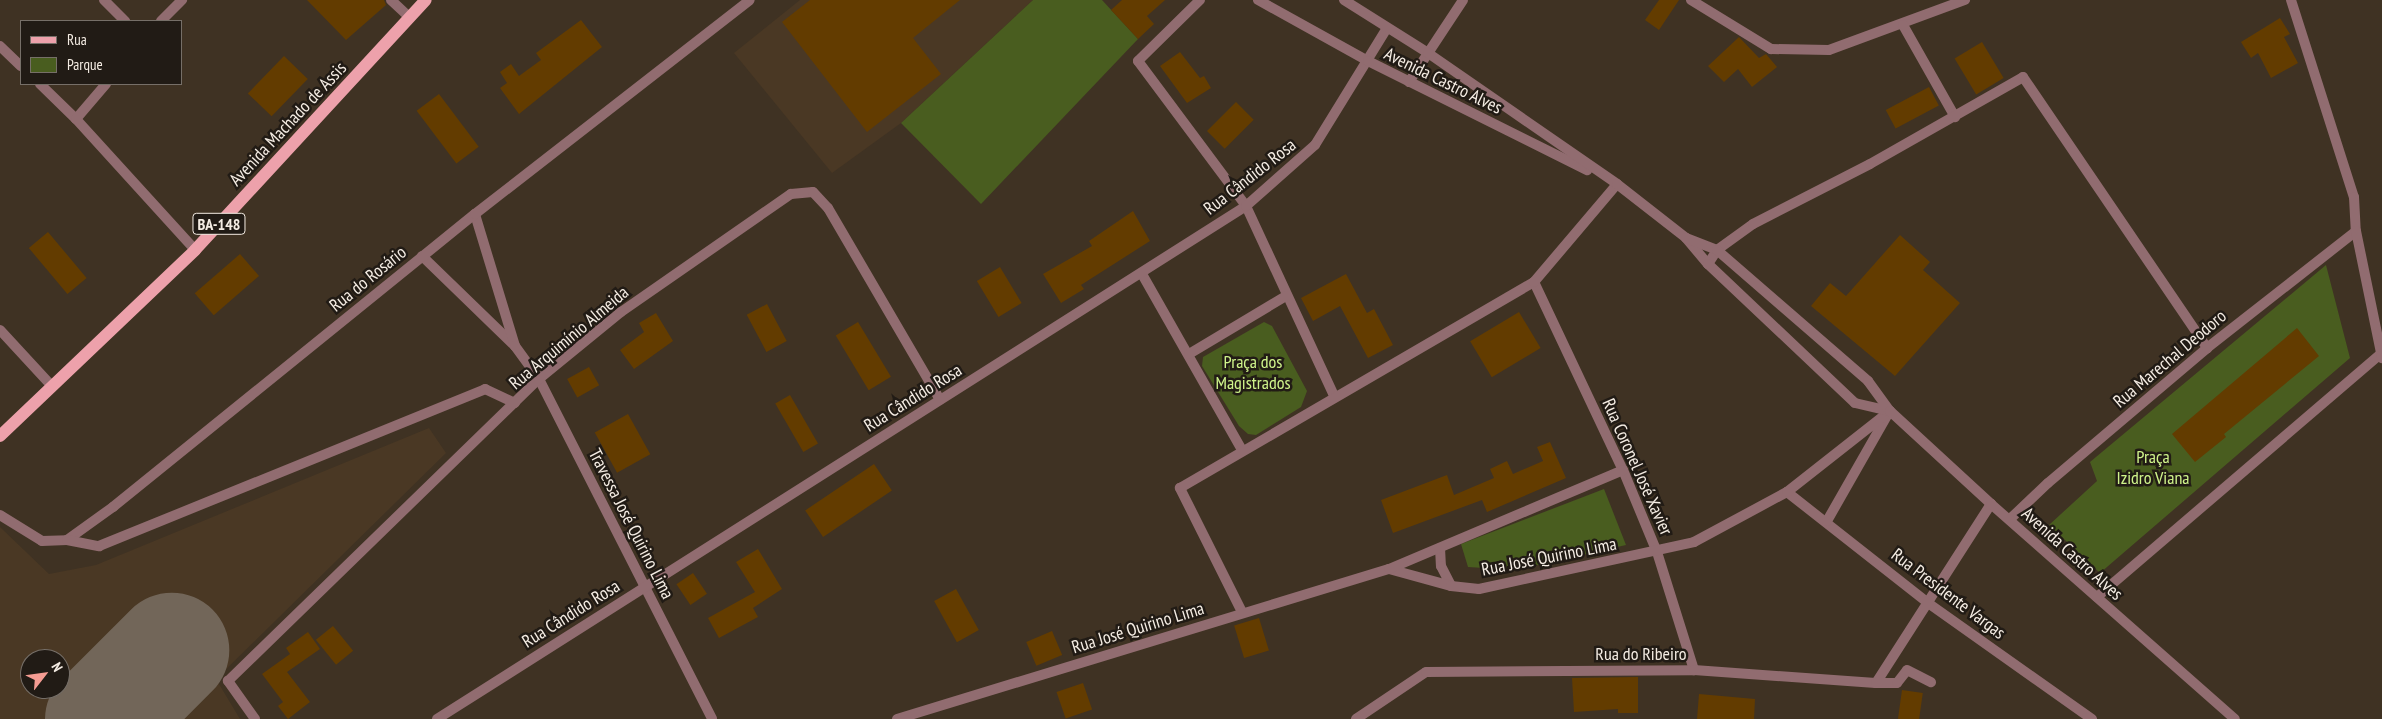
<!DOCTYPE html>
<meta charset="utf-8">
<style>
body{margin:0}
#map{position:relative;width:2382px;height:719px;overflow:hidden;background:#3f3223;font-family:"PT Sans Narrow",sans-serif}
div>[style]{position:absolute}
[style*='--x']{left:calc(var(--x)*1px);top:calc(var(--y)*1px);width:calc(var(--w)*1px);rotate:calc(var(--a)*1deg)}
.built>*{inset:0;background:#4a3824}
.green>*{inset:0;background:#495d1f}
.runway>*{height:115px;margin:-57.5px;padding:0 57.5px;transform-origin:57.5px;border-radius:57.5px;background:#726659}
.building>*{inset:0;background:#633c00;transform-origin:0 0}
.minor>*{height:10px;margin:-5px;padding:0 5px;transform-origin:5px;border-radius:5px;background:#916c70}
.tertiary>*{height:10px;margin:-5px;padding:0 5px;transform-origin:5px;border-radius:5px;background:#916c70}
.primary>*{height:12px;margin:-6px;padding:0 6px;transform-origin:6px;border-radius:6px;background:#eda1ab}
span{translate:-50% -50%;white-space:nowrap;text-align:center;line-height:1.15;-webkit-text-stroke:5px #211b15;paint-order:stroke}
.shield-label span{padding:1px 4px;background:#211b15;border:1px solid;border-radius:4px;-webkit-text-stroke-width:0}
.shield-label{font-size:16px;color:#f5ede4;font-weight:700}
.street-label{font-size:18px;color:#f5ede4}
.park-label{font-size:18px;color:#cff48b}
.legend{position:absolute;left:20px;top:20px;width:162px;height:65px;box-sizing:border-box;background:#211b15;border:1px solid #766f68;margin:0;padding:6px 9px;list-style:none;font-size:15px;color:#f5ede4}
.legend li{display:flex;align-items:center;gap:10px;height:25px}
.legend b{width:25px;border:1px solid #766f68}
.north{position:absolute;left:20px;top:649px;width:50px;height:50px;box-sizing:border-box;background:#211b15;border:1px solid #766f68;border-radius:50%;rotate:60deg;font-size:14px;font-weight:700;line-height:20px;text-align:center;color:#f5ede4}
.north::after{content:'';display:block;margin:auto;width:18px;height:22px;background:#f59c92;clip-path:polygon(50% 0,100% 100%,50% 72%,0 100%)}
</style>
<div id="map">
<div class="built">
<div style="clip-path:polygon(800px 0,1033px 0,901px 123px,832px 173px,734px 53px)"></div>
<div style="clip-path:polygon(evenodd,429px 428px,446px 453px,216px 679px,240px 719px,0 719px,0 527px,49px 574px,96px 565px,429px 428px,30px 659px,60px 659px,60px 689px,30px 689px,30px 659px)"></div>
</div>
<div class="green">
<div style="clip-path:polygon(1033px 0,1102px 0,1138px 39px,981px 204px,901px 123px)"></div>
<div style="clip-path:polygon(2326px 265px,2350px 358px,2100px 573px,2049px 525px,2097px 481px,2090px 462px)"></div>
<div style="clip-path:polygon(1264px 322px,1272px 326px,1307px 391px,1301px 407px,1256px 435px,1248px 434px,1239px 426px,1202px 366px,1203px 357px)"></div>
<div style="clip-path:polygon(1604px 489px,1626px 545px,1516px 570px,1468px 567px,1461px 544px)"></div>
</div>
<div class="runway">
<div style="--x:102;--y:719;--w:98;--a:-45"></div>
</div>
<div class="building">
<div style="clip-path:polygon(307px 0,384px 0,386px 5px,346px 40px)"></div>
<div style="clip-path:polygon(810px 0,960px 0,913px 38px,941px 74px,867px 132px,782px 22px)"></div>
<div style="clip-path:polygon(1122px 0,1165px 0,1147px 16px,1154px 24px,1138px 39px,1111px 10px)"></div>
<div style="clip-path:polygon(1659px 0,1679px 0,1659px 30px,1645px 20px)"></div>
<div style="clip-path:polygon(2280px 18px,2290px 34px,2284px 37px,2298px 63px,2271px 78px,2258px 53px,2251px 58px,2241px 42px)"></div>
<div style="clip-path:polygon(581px 20px,602px 47px,519px 114px,500px 88px,507px 83px,500px 72px,511px 64px,519px 76px,541px 60px,536px 53px)"></div>
<div style="clip-path:polygon(1739px 37px,1759px 58px,1766px 54px,1777px 67px,1752px 87px,1738px 69px,1724px 82px,1708px 66px)"></div>
<div style="left:1982px;top:42px;width:42px;height:32px;rotate:59deg"></div>
<div style="clip-path:polygon(1180px 52px,1200px 78px,1204px 76px,1211px 88px,1187px 103px,1160px 66px)"></div>
<div style="left:284px;top:56px;width:33px;height:52px;rotate:44deg"></div>
<div style="left:1929px;top:87px;width:21px;height:49px;rotate:62deg"></div>
<div style="left:439px;top:94px;width:66px;height:28px;rotate:53deg"></div>
<div style="left:1236px;top:102px;width:25px;height:41px;rotate:45deg"></div>
<div style="clip-path:polygon(1133px 211px,1150px 241px,1081px 285px,1084px 289px,1061px 303px,1043px 274px,1092px 246px,1089px 241px)"></div>
<div style="left:48px;top:232px;width:60px;height:25px;rotate:50deg"></div>
<div style="clip-path:polygon(1900px 235px,1930px 262px,1923px 270px,1960px 303px,1895px 376px,1811px 306px,1830px 283px,1846px 296px)"></div>
<div style="left:240px;top:254px;width:29px;height:60px;rotate:49deg"></div>
<div style="left:1000px;top:267px;width:42px;height:27px;rotate:59deg"></div>
<div style="clip-path:polygon(1346px 274px,1367px 313px,1374px 309px,1393px 345px,1368px 358px,1340px 306px,1313px 321px,1301px 298px)"></div>
<div style="left:767px;top:304px;width:42px;height:23px;rotate:62deg"></div>
<div style="left:1519px;top:312px;width:42px;height:57px;rotate:59deg"></div>
<div style="clip-path:polygon(656px 313px,673px 341px,634px 369px,620px 350px,644px 332px,639px 323px)"></div>
<div style="left:858px;top:322px;width:64px;height:26px;rotate:59deg"></div>
<div style="clip-path:polygon(2297px 328px,2319px 356px,2224px 434px,2226px 437px,2195px 462px,2172px 434px)"></div>
<div style="left:589px;top:367px;width:21px;height:25px;rotate:61deg"></div>
<div style="left:790px;top:395px;width:56px;height:17px;rotate:60deg"></div>
<div style="left:628px;top:414px;width:46px;height:38px;rotate:61deg"></div>
<div style="clip-path:polygon(1550px 442px,1566px 478px,1487px 512px,1482px 500px,1393px 533px,1381px 500px,1447px 475px,1454px 495px,1494px 478px,1490px 469px,1507px 461px,1513px 474px,1543px 461px,1537px 447px)"></div>
<div style="left:874px;top:464px;width:32px;height:83px;rotate:56deg"></div>
<div style="clip-path:polygon(758px 549px,782px 589px,753px 608px,758px 617px,719px 638px,708px 618px,755px 592px,736px 562px)"></div>
<div style="left:693px;top:573px;width:25px;height:20px;rotate:56deg"></div>
<div style="left:956px;top:589px;width:47px;height:25px;rotate:61deg"></div>
<div style="left:1259px;top:618px;width:34px;height:26px;rotate:73deg"></div>
<div style="left:333px;top:626px;width:32px;height:22px;rotate:51deg"></div>
<div style="left:1052px;top:631px;width:26px;height:28px;rotate:67deg"></div>
<div style="clip-path:polygon(308px 632px,320px 649px,287px 672px,310px 702px,288px 719px,278px 706px,283px 702px,262px 674px,290px 654px,286px 648px)"></div>
<div style="clip-path:polygon(1638px 677px,1638px 713px,1618px 713px,1618px 709px,1574px 712px,1572px 678px)"></div>
<div style="left:1083px;top:683px;width:28px;height:28px;rotate:71deg"></div>
<div style="left:1902px;top:690px;width:21px;height:29px;rotate:8deg"></div>
<div style="clip-path:polygon(1699px 694px,1755px 699px,1754px 719px,1697px 719px)"></div>
</div>
<div class="minor">
<div style="--x:104;--y:0;--w:30;--a:45"></div>
<div style="--x:391;--y:0;--w:25;--a:43"></div>
<div style="--x:1200;--y:0;--w:87;--a:135.5"></div>
<div style="--x:1138;--y:61;--w:181;--a:53.3"></div>
<div style="--x:1246;--y:206;--w:209;--a:65.1"></div>
<div style="--x:1691;--y:0;--w:94;--a:31.5"></div>
<div style="--x:1771;--y:49;--w:58;--a:1"></div>
<div style="--x:1829;--y:50;--w:145;--a:-20.2"></div>
<div style="--x:161;--y:21;--w:30;--a:-45"></div>
<div style="--x:1903;--y:25;--w:106;--a:60.5"></div>
<div style="--x:0;--y:46;--w:29;--a:44"></div>
<div style="--x:1409;--y:82;--w:98;--a:-56.6"></div>
<div style="--x:40;--y:84;--w:50;--a:44.2"></div>
<div style="--x:76;--y:119;--w:177;--a:47.7"></div>
<div style="--x:76;--y:119;--w:46;--a:-49.4"></div>
<div style="--x:422;--y:256;--w:129;--a:44.1"></div>
<div style="--x:515;--y:346;--w:138;--a:-106.9"></div>
<div style="--x:1708;--y:264;--w:17;--a:-57"></div>
<div style="--x:1717;--y:250;--w:44;--a:-35.8"></div>
<div style="--x:1753;--y:224;--w:131;--a:-27.1"></div>
<div style="--x:1870;--y:164;--w:176;--a:-29.6"></div>
<div style="--x:2023;--y:77;--w:328;--a:55.8"></div>
<div style="--x:1142;--y:274;--w:202;--a:60.4"></div>
<div style="--x:1534;--y:282;--w:208;--a:64.7"></div>
<div style="--x:1623;--y:470;--w:89;--a:67.5"></div>
<div style="--x:1657;--y:552;--w:124;--a:72.6"></div>
<div style="--x:0;--y:330;--w:75;--a:47.2"></div>
<div style="--x:515;--y:346;--w:41;--a:54"></div>
<div style="--x:539;--y:379;--w:381;--a:63"></div>
<div style="--x:1189;--y:354;--w:113;--a:-30.9"></div>
<div style="--x:1787;--y:492;--w:179;--a:38.2"></div>
<div style="--x:1928;--y:603;--w:201;--a:35.3"></div>
<div style="--x:0;--y:515;--w:49;--a:31.8"></div>
<div style="--x:42;--y:541;--w:25;--a:-2"></div>
<div style="--x:67;--y:540;--w:57;--a:-35.7"></div>
<div style="--x:113;--y:507;--w:466;--a:-39"></div>
<div style="--x:475;--y:214;--w:348;--a:-37.9"></div>
<div style="--x:2010;--y:519;--w:52;--a:-43.5"></div>
<div style="--x:2048;--y:483;--w:209;--a:-40.3"></div>
<div style="--x:2207;--y:348;--w:189;--a:-38.1"></div>
<div style="--x:1827;--y:521;--w:121;--a:-60.3"></div>
<div style="--x:67;--y:540;--w:33;--a:11"></div>
<div style="--x:99;--y:546;--w:417;--a:-22.1"></div>
<div style="--x:485;--y:389;--w:33;--a:25"></div>
<div style="--x:1440;--y:548;--w:18;--a:87"></div>
<div style="--x:1441;--y:566;--w:22;--a:63"></div>
<div style="--x:1389;--y:569;--w:64;--a:15.3"></div>
<div style="--x:1451;--y:586;--w:28;--a:6"></div>
<div style="--x:1479;--y:589;--w:220;--a:-12.3"></div>
<div style="--x:1694;--y:542;--w:106;--a:-28.3"></div>
<div style="--x:1787;--y:492;--w:131;--a:-38.2"></div>
<div style="--x:2097;--y:597;--w:375;--a:-40.6"></div>
<div style="--x:1242;--y:612;--w:139;--a:-116.6"></div>
<div style="--x:1180;--y:488;--w:410;--a:-30.2"></div>
<div style="--x:1534;--y:282;--w:128;--a:-49.7"></div>
<div style="--x:1876;--y:683;--w:213;--a:-57.3"></div>
<div style="--x:255;--y:719;--w:47;--a:-125.4"></div>
<div style="--x:228;--y:681;--w:434;--a:-44.2"></div>
<div style="--x:539;--y:379;--w:106;--a:-39.3"></div>
<div style="--x:621;--y:312;--w:207;--a:-34.8"></div>
<div style="--x:791;--y:194;--w:22;--a:-5"></div>
<div style="--x:813;--y:192;--w:22;--a:47"></div>
<div style="--x:828;--y:208;--w:222;--a:59.7"></div>
<div style="--x:437;--y:719;--w:958;--a:-32.38"></div>
<div style="--x:1246;--y:206;--w:92;--a:-41.5"></div>
<div style="--x:1315;--y:145;--w:137;--a:-58.4"></div>
<div style="--x:897;--y:719;--w:514;--a:-16.96"></div>
<div style="--x:1389;--y:569;--w:254;--a:-22.9"></div>
<div style="--x:1356;--y:719;--w:84;--a:-33.9"></div>
<div style="--x:1426;--y:672;--w:268;--a:-0.4"></div>
<div style="--x:1694;--y:670;--w:182;--a:4.1"></div>
<div style="--x:1876;--y:683;--w:21;--a:0"></div>
<div style="--x:1897;--y:683;--w:16;--a:-52"></div>
<div style="--x:1907;--y:670;--w:27;--a:27"></div>
</div>
<div class="tertiary">
<div style="--x:1258;--y:0;--w:126;--a:29"></div>
<div style="--x:1368;--y:61;--w:245;--a:26.5"></div>
<div style="--x:1344;--y:0;--w:99;--a:32.2"></div>
<div style="--x:1428;--y:53;--w:230;--a:34.7"></div>
<div style="--x:1617;--y:184;--w:88;--a:38"></div>
<div style="--x:1686;--y:238;--w:34;--a:50"></div>
<div style="--x:1708;--y:264;--w:202;--a:43.4"></div>
<div style="--x:1855;--y:403;--w:36;--a:13"></div>
<div style="--x:2291;--y:0;--w:207;--a:72.3"></div>
<div style="--x:2354;--y:197;--w:34;--a:87"></div>
<div style="--x:2356;--y:231;--w:130;--a:78.4"></div>
<div style="--x:1686;--y:238;--w:33;--a:21"></div>
<div style="--x:1717;--y:250;--w:200;--a:40.9"></div>
<div style="--x:1868;--y:381;--w:37;--a:54"></div>
<div style="--x:1890;--y:411;--w:137;--a:42.6"></div>
<div style="--x:1991;--y:504;--w:325;--a:41.4"></div>
</div>
<div class="primary">
<div style="--x:0;--y:436;--w:269;--a:-43.6"></div>
<div style="--x:195;--y:250;--w:340;--a:-47.3"></div>
</div>
<div class="shield-label">
<span style="left:219px;top:224px">BA-148</span>
</div>
<div class="street-label">
<span style="left:1443px;top:81px;rotate:26deg">Avenida Castro Alves</span>
<span style="left:288px;top:124px;rotate:-47deg">Avenida Machado de Assis</span>
<span style="left:1250px;top:177px;rotate:-38deg">Rua Cândido Rosa</span>
<span style="left:368px;top:279px;rotate:-39deg">Rua do Rosário</span>
<span style="left:569px;top:338px;rotate:-40deg">Rua Arquimínio Almeida</span>
<span style="left:2170px;top:359px;rotate:-40deg">Rua Marechal Deodoro</span>
<span style="left:913px;top:398px;rotate:-32deg">Rua Cândido Rosa</span>
<span style="left:1637px;top:467px;rotate:66deg">Rua Coronel José Xavier</span>
<span style="left:631px;top:524px;rotate:63deg">Travessa José Quirino Lima</span>
<span style="left:2072px;top:554px;rotate:42deg">Avenida Castro Alves</span>
<span style="left:1549px;top:557px;rotate:-11deg">Rua José Quirino Lima</span>
<span style="left:1948px;top:594px;rotate:37deg">Rua Presidente Vargas</span>
<span style="left:571px;top:614px;rotate:-32deg">Rua Cândido Rosa</span>
<span style="left:1138px;top:628px;rotate:-17deg">Rua José Quirino Lima</span>
<span style="left:1641px;top:654px">Rua do Ribeiro</span>
</div>
<div class="park-label">
<span style="left:1253px;top:373px">Praça dos<br>Magistrados</span>
<span style="left:2153px;top:468px">Praça<br>Izidro Viana</span>
</div>
<ul class="legend">
<li><b style="height:6px;background:#eda1ab"></b>Rua</li>
<li><b style="height:14px;background:#495d1f"></b>Parque</li>
</ul>
<div class="north">N</div>
</div>
